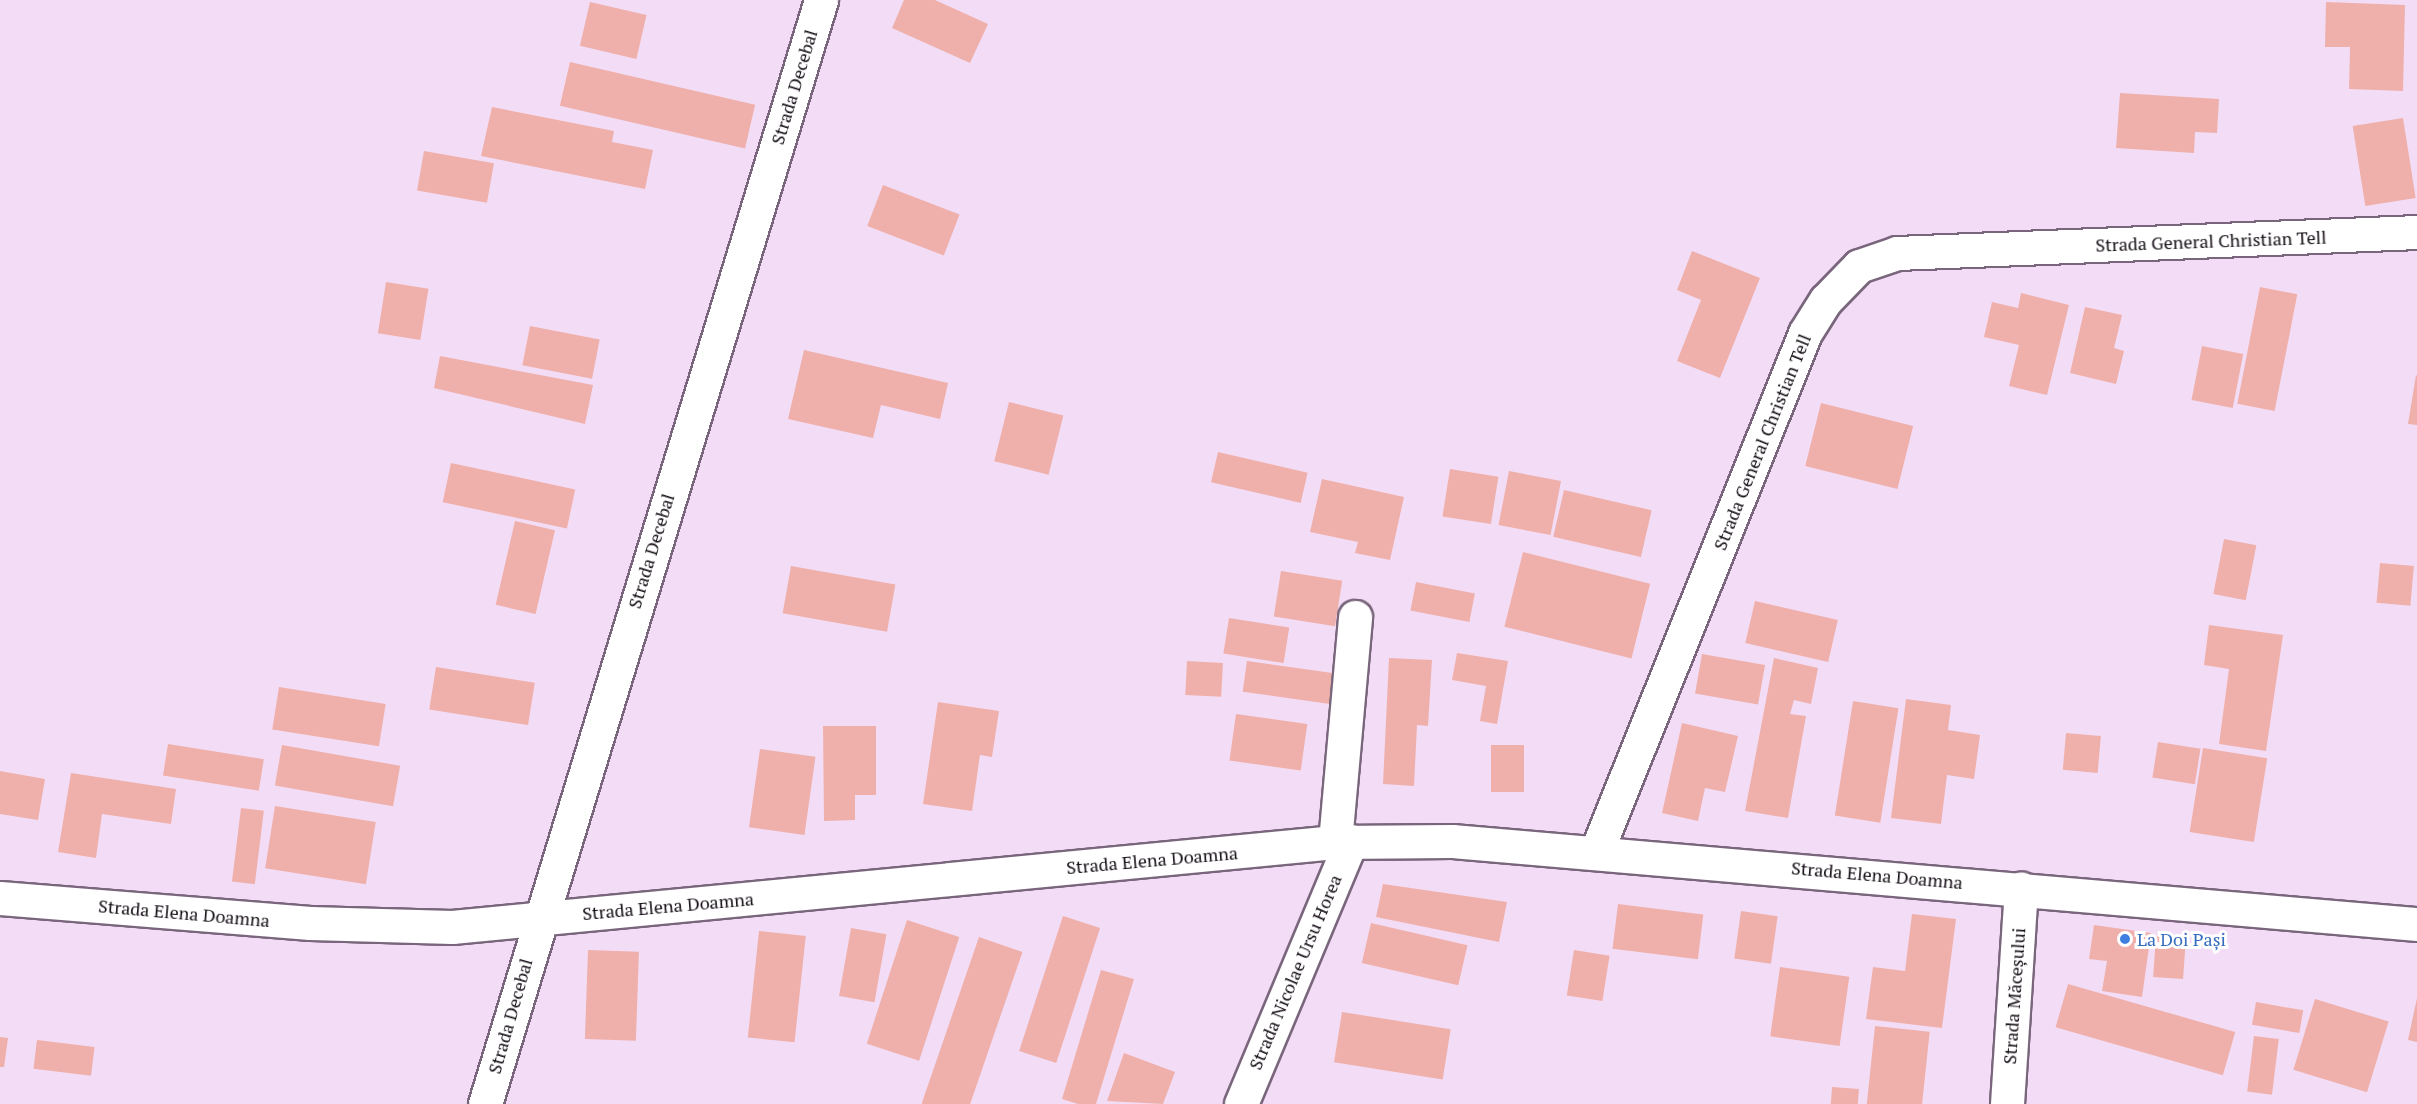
<!DOCTYPE html>
<meta charset="utf-8">
<style>
body{margin:0}
#map{position:relative;width:2417px;height:1104px;overflow:hidden;background:#f3ddf6;font-family:"PT Serif",serif}
div>[style]{position:absolute}
[style*='--x']{left:calc(var(--x)*1px);top:calc(var(--y)*1px);width:calc(var(--w)*1px);rotate:calc(var(--a)*1deg)}
.building>*{inset:0;background:#efb0ab;transform-origin:0 0}
.roads{filter:drop-shadow(2px 0 #79667c) drop-shadow(-2px 0 #79667c) drop-shadow(0 2px #79667c) drop-shadow(0 -2px #79667c)}
.minor>*{height:33px;margin:-16.5px;padding:0 16.5px;transform-origin:16.5px;border-radius:16.5px;background:#fff}
.dots>*{width:16px;height:16px;translate:-50% -50%;box-sizing:border-box;border:3px solid #fff;border-radius:50%}
span{translate:-50% -50%;white-space:nowrap;text-align:center;line-height:1.15;-webkit-text-stroke:6px #fff;paint-order:stroke}
.street-label{font-size:18px;color:#150e16}
.shop-label{font-size:18px;color:#366cbe}
.left{translate:0 -50%;text-align:left}
</style>
<div id="map">
<div class="building">
<div style="clip-path:polygon(904px 0,935px 0,988px 24px,970px 63px,892px 28px)"></div>
<div style="left:590px;top:2px;width:58px;height:45px;rotate:13deg"></div>
<div style="clip-path:polygon(2326px 2px,2405px 5px,2403px 91px,2349px 89px,2350px 47px,2325px 47px)"></div>
<div style="left:570px;top:62px;width:190px;height:45px;rotate:13deg"></div>
<div style="clip-path:polygon(2120px 93px,2219px 99px,2217px 133px,2195px 132px,2194px 153px,2116px 148px)"></div>
<div style="clip-path:polygon(492px 107px,614px 131px,612px 142px,653px 150px,645px 189px,481px 156px)"></div>
<div style="left:2403px;top:118px;width:81px;height:51px;rotate:81deg"></div>
<div style="left:424px;top:151px;width:71px;height:40px;rotate:10deg"></div>
<div style="left:883px;top:185px;width:82px;height:44px;rotate:21deg"></div>
<div style="clip-path:polygon(1692px 251px,1760px 278px,1720px 378px,1677px 361px,1701px 300px,1677px 290px)"></div>
<div style="left:386px;top:282px;width:43px;height:52px;rotate:9deg"></div>
<div style="left:2260px;top:287px;width:38px;height:119px;rotate:11deg"></div>
<div style="clip-path:polygon(2021px 293px,2069px 305px,2047px 395px,2009px 386px,2019px 345px,1984px 337px,1992px 302px,2018px 308px)"></div>
<div style="clip-path:polygon(2085px 307px,2122px 315px,2114px 348px,2124px 351px,2116px 384px,2070px 373px)"></div>
<div style="left:530px;top:326px;width:71px;height:40px;rotate:11deg"></div>
<div style="left:2202px;top:346px;width:42px;height:55px;rotate:11deg"></div>
<div style="clip-path:polygon(804px 350px,948px 383px,940px 419px,881px 405px,873px 438px,788px 419px)"></div>
<div style="clip-path:polygon(440px 356px,593px 385px,585px 424px,434px 388px)"></div>
<div style="clip-path:polygon(2416px 375px,2417px 376px,2417px 425px,2408px 424px)"></div>
<div style="left:1009px;top:402px;width:56px;height:61px;rotate:14deg"></div>
<div style="left:1821px;top:403px;width:95px;height:65px;rotate:14deg"></div>
<div style="left:1218px;top:452px;width:92px;height:31px;rotate:13deg"></div>
<div style="left:451px;top:463px;width:127px;height:40px;rotate:12deg"></div>
<div style="left:1450px;top:469px;width:49px;height:48px;rotate:9deg"></div>
<div style="left:1509px;top:471px;width:53px;height:55px;rotate:11deg"></div>
<div style="clip-path:polygon(1322px 479px,1404px 497px,1390px 560px,1355px 553px,1358px 542px,1310px 532px)"></div>
<div style="left:1564px;top:490px;width:90px;height:48px;rotate:13deg"></div>
<div style="left:515px;top:521px;width:41px;height:86px;rotate:13deg"></div>
<div style="left:2224px;top:539px;width:33px;height:56px;rotate:11deg"></div>
<div style="left:1523px;top:552px;width:131px;height:77px;rotate:14deg"></div>
<div style="left:2380px;top:563px;width:34px;height:40px;rotate:5deg"></div>
<div style="left:791px;top:566px;width:106px;height:48px;rotate:10deg"></div>
<div style="left:1281px;top:571px;width:62px;height:46px;rotate:9deg"></div>
<div style="left:1416px;top:582px;width:60px;height:29px;rotate:11deg"></div>
<div style="left:1755px;top:601px;width:85px;height:43px;rotate:13deg"></div>
<div style="left:1229px;top:618px;width:61px;height:36px;rotate:9deg"></div>
<div style="clip-path:polygon(2209px 625px,2283px 635px,2266px 751px,2219px 744px,2229px 669px,2204px 665px)"></div>
<div style="clip-path:polygon(1457px 653px,1508px 661px,1497px 724px,1480px 721px,1486px 686px,1452px 680px)"></div>
<div style="left:1702px;top:654px;width:64px;height:40px;rotate:10deg"></div>
<div style="clip-path:polygon(1389px 658px,1432px 660px,1428px 726px,1417px 725px,1414px 786px,1383px 784px)"></div>
<div style="clip-path:polygon(1774px 658px,1818px 668px,1811px 704px,1794px 700px,1790px 714px,1806px 716px,1788px 818px,1745px 811px)"></div>
<div style="left:1187px;top:661px;width:36px;height:34px;rotate:3deg"></div>
<div style="left:1247px;top:661px;width:90px;height:31px;rotate:8deg"></div>
<div style="left:436px;top:667px;width:100px;height:43px;rotate:9deg"></div>
<div style="left:279px;top:687px;width:108px;height:43px;rotate:9deg"></div>
<div style="clip-path:polygon(1906px 699px,1951px 705px,1948px 730px,1980px 735px,1974px 779px,1947px 775px,1941px 824px,1891px 818px)"></div>
<div style="left:1853px;top:701px;width:46px;height:116px;rotate:9deg"></div>
<div style="clip-path:polygon(938px 702px,999px 711px,992px 757px,980px 755px,972px 811px,923px 804px)"></div>
<div style="left:1236px;top:714px;width:72px;height:47px;rotate:8deg"></div>
<div style="clip-path:polygon(1682px 723px,1738px 736px,1725px 792px,1705px 788px,1698px 821px,1662px 813px)"></div>
<div style="clip-path:polygon(823px 726px,876px 726px,876px 795px,855px 795px,855px 820px,824px 821px)"></div>
<div style="left:2066px;top:733px;width:35px;height:37px;rotate:5deg"></div>
<div style="left:2158px;top:742px;width:43px;height:36px;rotate:9deg"></div>
<div style="left:168px;top:744px;width:97px;height:32px;rotate:9deg"></div>
<div style="left:282px;top:745px;width:120px;height:41px;rotate:10deg"></div>
<div style="left:1524px;top:745px;width:47px;height:33px;rotate:90deg"></div>
<div style="left:2203px;top:748px;width:65px;height:85px;rotate:9deg"></div>
<div style="left:760px;top:749px;width:56px;height:79px;rotate:8deg"></div>
<div style="clip-path:polygon(0 771px,45px 779px,38px 820px,0 814px)"></div>
<div style="clip-path:polygon(71px 773px,176px 789px,171px 824px,102px 814px,96px 858px,58px 852px)"></div>
<div style="left:275px;top:806px;width:102px;height:63px;rotate:9deg"></div>
<div style="left:241px;top:808px;width:23px;height:74px;rotate:7deg"></div>
<div style="clip-path:polygon(1383px 884px,1507px 902px,1499px 942px,1376px 917px)"></div>
<div style="left:1618px;top:904px;width:86px;height:45px;rotate:7deg"></div>
<div style="left:1741px;top:911px;width:37px;height:48px;rotate:8deg"></div>
<div style="clip-path:polygon(1912px 914px,1956px 919px,1942px 1028px,1866px 1019px,1873px 967px,1905px 971px)"></div>
<div style="left:1063px;top:916px;width:39px;height:142px;rotate:18deg"></div>
<div style="left:907px;top:920px;width:55px;height:130px;rotate:18deg"></div>
<div style="left:1371px;top:923px;width:99px;height:41px;rotate:13deg"></div>
<div style="clip-path:polygon(2094px 925px,2151px 933px,2142px 997px,2102px 991px,2107px 961px,2089px 959px)"></div>
<div style="left:851px;top:928px;width:36px;height:69px;rotate:10deg"></div>
<div style="left:759px;top:931px;width:47px;height:107px;rotate:6deg"></div>
<div style="left:2156px;top:936px;width:30px;height:41px;rotate:4deg"></div>
<div style="left:979px;top:937px;width:46px;height:176px;rotate:19deg"></div>
<div style="left:588px;top:950px;width:51px;height:89px;rotate:2deg"></div>
<div style="left:1574px;top:950px;width:36px;height:46px;rotate:9deg"></div>
<div style="left:1780px;top:967px;width:70px;height:70px;rotate:8deg"></div>
<div style="clip-path:polygon(1101px 970px,1134px 979px,1096px 1104px,1078px 1104px,1062px 1099px)"></div>
<div style="left:2068px;top:984px;width:174px;height:45px;rotate:16deg"></div>
<div style="clip-path:polygon(2417px 998px,2417px 1042px,2408px 1040px)"></div>
<div style="left:2315px;top:999px;width:77px;height:74px;rotate:17deg"></div>
<div style="left:2256px;top:1002px;width:48px;height:23px;rotate:10deg"></div>
<div style="left:1342px;top:1012px;width:110px;height:51px;rotate:9deg"></div>
<div style="left:1875px;top:1026px;width:55px;height:79px;rotate:6deg"></div>
<div style="left:2254px;top:1036px;width:25px;height:56px;rotate:7deg"></div>
<div style="clip-path:polygon(0 1037px,8px 1038px,4px 1067px,0 1067px)"></div>
<div style="left:37px;top:1040px;width:58px;height:29px;rotate:7deg"></div>
<div style="clip-path:polygon(1124px 1053px,1175px 1072px,1163px 1104px,1107px 1101px)"></div>
<div style="left:1832px;top:1087px;width:27px;height:17px;rotate:4deg"></div>
</div>
<div class="roads">
<div class="minor">
<div style="--x:1335;--y:842;--w:226;--a:-84.9"></div>
<div style="--x:1597;--y:850;--w:557;--a:-68.08"></div>
<div style="--x:1805;--y:333;--w:39;--a:-58"></div>
<div style="--x:1826;--y:300;--w:47;--a:-45.9"></div>
<div style="--x:1859;--y:266;--w:40;--a:-18.9"></div>
<div style="--x:1897;--y:253;--w:520;--a:-2.31"></div>
<div style="--x:0;--y:898;--w:311;--a:4.6"></div>
<div style="--x:310;--y:923;--w:142;--a:1.6"></div>
<div style="--x:452;--y:927;--w:887;--a:-5.5"></div>
<div style="--x:1335;--y:842;--w:117;--a:-0.5"></div>
<div style="--x:1452;--y:841;--w:969;--a:4.92"></div>
<div style="--x:485;--y:1104;--w:1154;--a:-73.07"></div>
<div style="--x:1241;--y:1104;--w:285;--a:-67.3"></div>
<div style="--x:2007;--y:1104;--w:216;--a:-86.3"></div>
</div>
</div>
<div class="dots">
<div style="left:2125px;top:939px;background:#3f7fe0"></div>
</div>
<div class="street-label">
<span style="left:794px;top:87px;rotate:-73deg">Strada Decebal</span>
<span style="left:2211px;top:241px;rotate:-2deg">Strada General Christian Tell</span>
<span style="left:1762px;top:442px;rotate:-68deg">Strada General Christian Tell</span>
<span style="left:651px;top:551px;rotate:-73deg">Strada Decebal</span>
<span style="left:1152px;top:860px;rotate:-5deg">Strada Elena Doamna</span>
<span style="left:1877px;top:875px;rotate:5deg">Strada Elena Doamna</span>
<span style="left:668px;top:906px;rotate:-5deg">Strada Elena Doamna</span>
<span style="left:184px;top:913px;rotate:5deg">Strada Elena Doamna</span>
<span style="left:1295px;top:972px;rotate:-67deg">Strada Nicolae Ursu Horea</span>
<span style="left:2014px;top:996px;rotate:-86deg">Strada Măceșului</span>
<span style="left:510px;top:1016px;rotate:-74deg">Strada Decebal</span>
</div>
<div class="shop-label">
<span class="left" style="left:2137px;top:939px">La Doi Pași</span>
</div>
</div>
